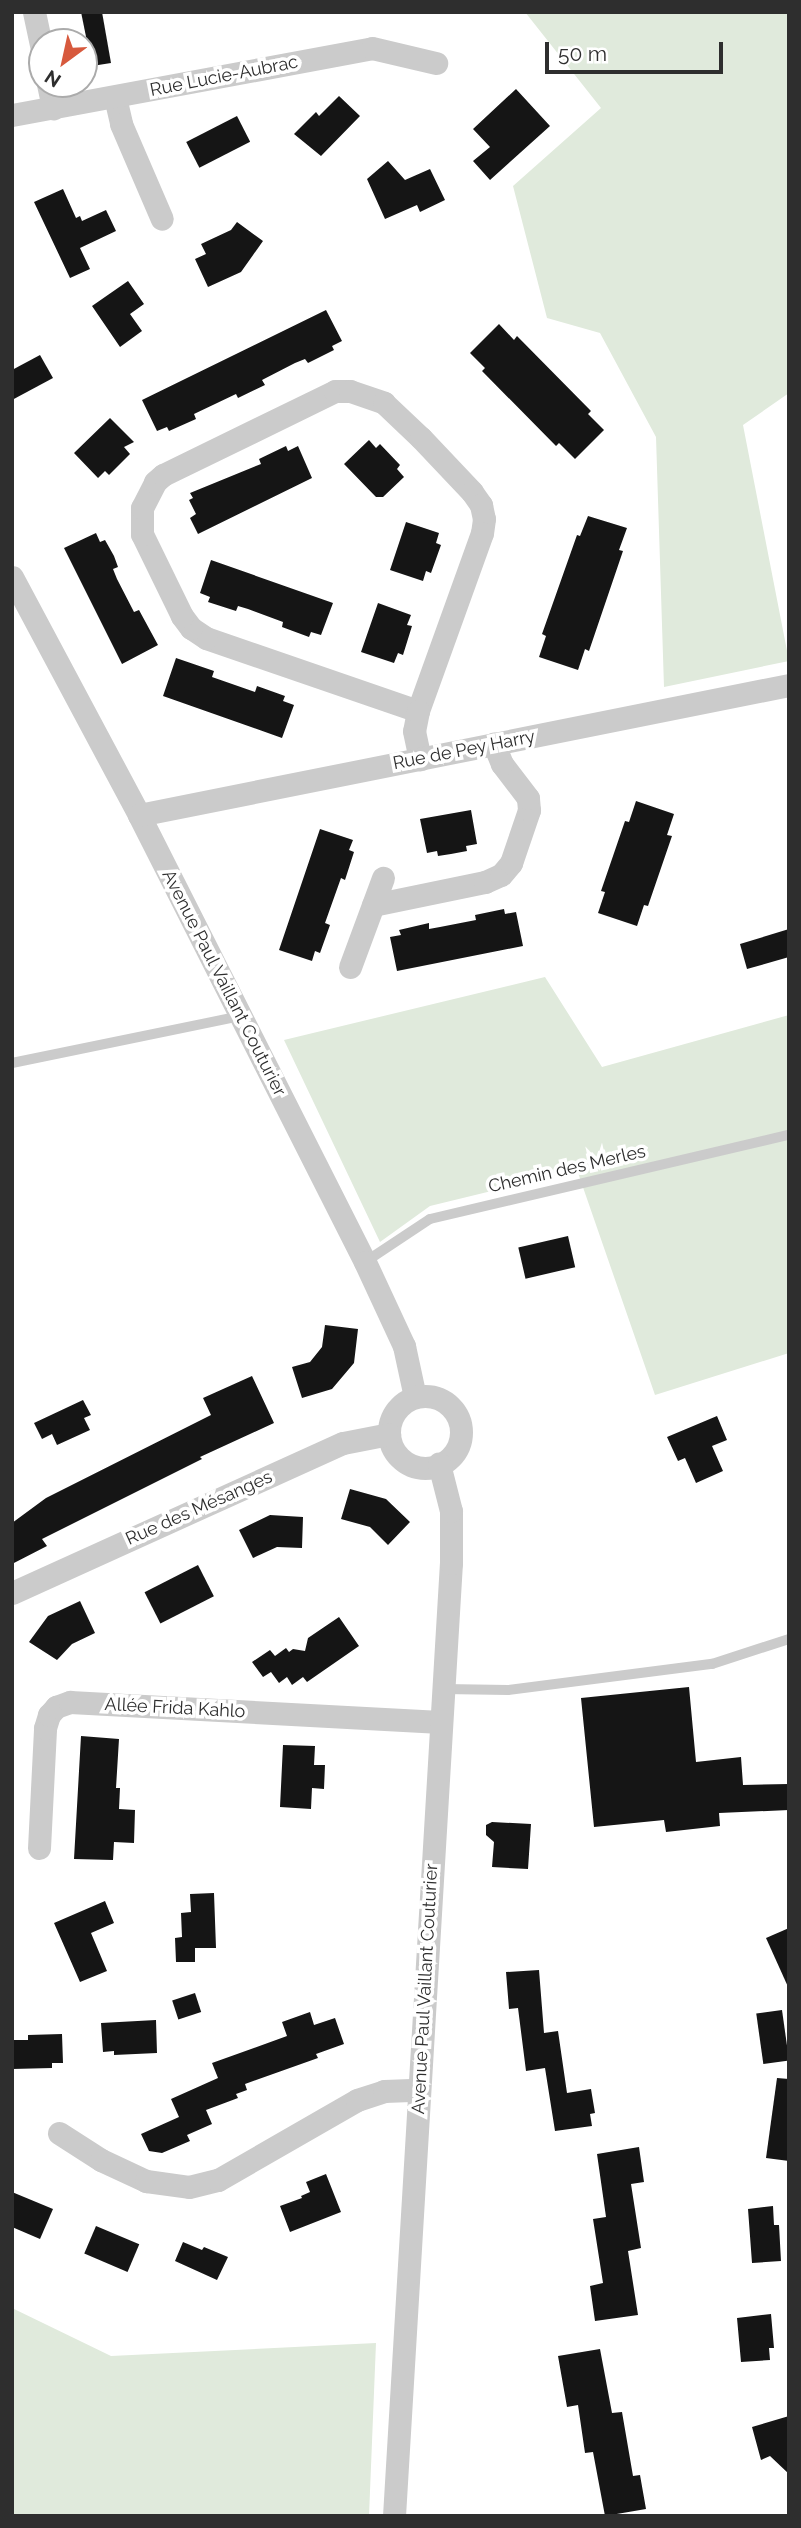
<!DOCTYPE html>
<meta charset="utf-8">
<style>
body{margin:0}
#map{position:relative;width:801px;height:2528px;overflow:hidden;background:#fff;font-family:Raleway,sans-serif}
div>[style]{position:absolute}
[style*='--x']{left:calc(var(--x)*1px);top:calc(var(--y)*1px);width:calc(var(--w)*1px);rotate:calc(var(--a)*1deg)}
.green>*{inset:0;background:#e0eadc}
.building>*{inset:0;background:#151515;transform-origin:0 0}
.lane>*{height:10px;margin:-5px;padding:0 5px;transform-origin:5px;border-radius:5px;background:#cbcbcb}
.street>*{height:23px;margin:-11.5px;padding:0 11.5px;transform-origin:11.5px;border-radius:11.5px;background:#cbcbcb}
.street>.ring{margin:-11.5px;padding:0;box-sizing:content-box;background:none;border:23px solid #cbcbcb;border-radius:50%}
span{translate:-50% -50%;white-space:nowrap;text-align:center;line-height:1.15;-webkit-text-stroke:7px #fff;paint-order:stroke}
.street-label{font-size:18px;color:#2e2e2e}
.frame{position:absolute;inset:0;border:14px solid #2e2e2e;pointer-events:none}
.north{position:absolute;left:28px;top:28px;width:70px;height:70px;box-sizing:border-box;background:#fff;border:2px solid #ababab;border-radius:50%;rotate:213deg;font-size:19px;font-weight:700;line-height:28px;text-align:center;color:#2e2e2e}
.north::after{content:'';display:block;margin:auto;width:24px;height:32px;background:#d7593d;clip-path:polygon(50% 0,100% 100%,50% 72%,0 100%)}
.scale{position:absolute;left:545px;top:42px;width:178px;height:32px;box-sizing:border-box;border:4px solid #2e2e2e;border-top:0;padding-left:9px;font-size:21px;line-height:24px;white-space:nowrap;color:#2e2e2e;-webkit-text-stroke:5px #fff;paint-order:stroke}
</style>
<div id="map">
<div class="green">
<div style="clip-path:polygon(525px 12px,789px 12px,789px 393px,743px 425px,789px 661px,664px 687px,656px 437px,600px 333px,547px 318px,513px 186px,601px 108px)"></div>
<div style="clip-path:polygon(545px 977px,602px 1067px,789px 1015px,789px 1353px,655px 1395px,577px 1170px,430px 1206px,380px 1242px,284px 1040px)"></div>
<div style="clip-path:polygon(12px 2308px,111px 2356px,376px 2343px,369px 2516px,12px 2516px)"></div>
</div>
<div class="building">
<div style="clip-path:polygon(81px 12px,102px 12px,111px 63px,92px 66px)"></div>
<div style="clip-path:polygon(516px 89px,550px 126px,490px 180px,473px 161px,490px 147px,473px 129px)"></div>
<div style="clip-path:polygon(339px 96px,360px 116px,321px 156px,294px 134px,316px 112px,319px 116px)"></div>
<div style="left:237px;top:116px;width:29px;height:57px;rotate:63deg"></div>
<div style="clip-path:polygon(388px 161px,405px 180px,430px 169px,445px 200px,420px 212px,417px 205px,385px 219px,367px 179px)"></div>
<div style="clip-path:polygon(63px 189px,76px 218px,80px 216px,82px 221px,106px 210px,116px 231px,80px 248px,90px 269px,70px 278px,34px 202px)"></div>
<div style="clip-path:polygon(237px 222px,263px 241px,241px 272px,208px 287px,195px 259px,206px 254px,201px 244px,231px 230px)"></div>
<div style="clip-path:polygon(128px 281px,144px 304px,130px 314px,142px 331px,120px 347px,92px 306px)"></div>
<div style="clip-path:polygon(326px 310px,342px 341px,332px 346px,334px 350px,308px 363px,305px 359px,295px 363px,262px 380px,265px 385px,238px 398px,236px 394px,194px 414px,196px 419px,169px 431px,167px 427px,157px 431px,142px 400px)"></div>
<div style="clip-path:polygon(499px 324px,514px 340px,517px 336px,591px 411px,588px 414px,604px 430px,575px 459px,559px 443px,556px 446px,482px 371px,485px 368px,470px 353px)"></div>
<div style="clip-path:polygon(40px 355px,53px 378px,12px 400px,12px 370px)"></div>
<div style="clip-path:polygon(110px 418px,134px 442px,124px 447px,130px 454px,109px 475px,105px 471px,98px 478px,74px 453px)"></div>
<div style="clip-path:polygon(369px 440px,376px 448px,380px 444px,400px 465px,397px 469px,404px 477px,383px 497px,376px 497px,344px 464px)"></div>
<div style="clip-path:polygon(286px 446px,288px 451px,298px 446px,312px 478px,198px 534px,190px 518px,196px 514px,189px 500px,193px 498px,190px 493px,261px 464px,259px 459px)"></div>
<div style="clip-path:polygon(588px 516px,627px 528px,619px 550px,623px 551px,589px 651px,585px 649px,578px 670px,539px 657px,546px 636px,542px 634px,577px 535px,580px 536px)"></div>
<div style="clip-path:polygon(406px 522px,439px 533px,436px 543px,441px 545px,431px 573px,426px 571px,423px 581px,390px 570px)"></div>
<div style="clip-path:polygon(96px 533px,100px 542px,105px 540px,114px 556px,118px 567px,113px 569px,117px 579px,134px 612px,139px 610px,158px 645px,122px 664px,64px 548px)"></div>
<div style="clip-path:polygon(211px 560px,333px 603px,321px 635px,311px 632px,309px 637px,282px 627px,283px 622px,248px 609px,238px 606px,236px 611px,208px 602px,210px 597px,200px 593px)"></div>
<div style="clip-path:polygon(378px 603px,411px 615px,407px 625px,412px 626px,403px 655px,398px 653px,394px 663px,361px 652px)"></div>
<div style="clip-path:polygon(176px 658px,214px 671px,212px 677px,255px 692px,257px 686px,285px 696px,283px 701px,294px 705px,282px 738px,163px 696px)"></div>
<div style="clip-path:polygon(636px 801px,674px 814px,667px 835px,672px 836px,648px 906px,644px 905px,637px 926px,598px 913px,605px 892px,601px 891px,625px 821px,629px 822px)"></div>
<div style="clip-path:polygon(471px 810px,477px 844px,466px 846px,467px 851px,451px 854px,438px 856px,437px 851px,427px 853px,420px 819px)"></div>
<div style="clip-path:polygon(320px 829px,353px 840px,349px 850px,354px 852px,345px 880px,341px 878px,325px 923px,330px 925px,320px 953px,315px 951px,312px 961px,279px 950px)"></div>
<div style="clip-path:polygon(504px 909px,505px 914px,516px 912px,523px 946px,397px 971px,390px 937px,401px 935px,399px 930px,429px 923px,429px 929px,440px 927px,476px 920px,475px 915px)"></div>
<div style="clip-path:polygon(789px 929px,789px 957px,747px 969px,740px 944px)"></div>
<div style="left:568px;top:1236px;width:32px;height:51px;rotate:77deg"></div>
<div style="clip-path:polygon(325px 1325px,358px 1329px,354px 1363px,332px 1389px,302px 1398px,292px 1367px,310px 1362px,322px 1347px)"></div>
<div style="clip-path:polygon(252px 1376px,274px 1423px,200px 1457px,202px 1459px,42px 1539px,47px 1546px,12px 1564px,12px 1523px,46px 1498px,211px 1415px,203px 1398px)"></div>
<div style="clip-path:polygon(83px 1400px,91px 1415px,84px 1418px,90px 1430px,57px 1445px,52px 1434px,42px 1439px,34px 1423px)"></div>
<div style="clip-path:polygon(717px 1416px,727px 1440px,712px 1446px,723px 1471px,696px 1483px,685px 1458px,678px 1461px,667px 1437px)"></div>
<div style="clip-path:polygon(350px 1489px,386px 1499px,410px 1522px,388px 1545px,370px 1527px,341px 1519px)"></div>
<div style="clip-path:polygon(270px 1515px,303px 1517px,302px 1548px,277px 1547px,253px 1558px,239px 1530px)"></div>
<div style="left:198px;top:1565px;width:35px;height:60px;rotate:63deg"></div>
<div style="clip-path:polygon(80px 1601px,95px 1633px,72px 1644px,57px 1660px,29px 1642px,48px 1616px)"></div>
<div style="clip-path:polygon(339px 1617px,359px 1646px,307px 1682px,303px 1677px,292px 1685px,287px 1677px,279px 1683px,271px 1672px,263px 1677px,252px 1662px,270px 1650px,275px 1656px,286px 1648px,289px 1652px,293px 1649px,305px 1651px,308px 1638px)"></div>
<div style="clip-path:polygon(689px 1687px,696px 1762px,741px 1757px,743px 1785px,789px 1784px,789px 1810px,719px 1813px,720px 1826px,666px 1832px,664px 1820px,594px 1827px,581px 1698px)"></div>
<div style="clip-path:polygon(81px 1736px,119px 1739px,116px 1788px,120px 1788px,119px 1809px,135px 1810px,134px 1843px,114px 1842px,113px 1860px,74px 1859px)"></div>
<div style="clip-path:polygon(283px 1745px,315px 1746px,314px 1765px,325px 1765px,324px 1789px,312px 1788px,311px 1809px,280px 1807px)"></div>
<div style="clip-path:polygon(492px 1822px,531px 1824px,528px 1869px,492px 1867px,494px 1842px,486px 1835px,486px 1825px)"></div>
<div style="clip-path:polygon(214px 1893px,216px 1948px,195px 1948px,195px 1962px,176px 1962px,175px 1938px,182px 1937px,181px 1913px,191px 1912px,190px 1894px)"></div>
<div style="clip-path:polygon(105px 1901px,114px 1923px,91px 1933px,107px 1971px,80px 1982px,54px 1923px)"></div>
<div style="clip-path:polygon(789px 1928px,789px 1989px,766px 1938px)"></div>
<div style="clip-path:polygon(539px 1970px,544px 2033px,558px 2031px,567px 2093px,591px 2089px,595px 2113px,590px 2114px,592px 2126px,555px 2131px,545px 2068px,526px 2071px,518px 2008px,509px 2009px,506px 1972px)"></div>
<div style="left:195px;top:1993px;width:20px;height:24px;rotate:72deg"></div>
<div style="left:782px;top:2010px;width:51px;height:26px;rotate:82deg"></div>
<div style="clip-path:polygon(310px 2012px,314px 2025px,335px 2018px,344px 2044px,316px 2054px,318px 2058px,245px 2084px,247px 2090px,236px 2094px,238px 2098px,206px 2110px,212px 2124px,187px 2135px,190px 2141px,162px 2153px,149px 2151px,141px 2134px,179px 2117px,171px 2099px,218px 2078px,212px 2063px,287px 2036px,282px 2022px)"></div>
<div style="clip-path:polygon(156px 2020px,157px 2053px,114px 2055px,114px 2051px,103px 2052px,101px 2023px)"></div>
<div style="clip-path:polygon(62px 2034px,63px 2063px,52px 2063px,52px 2068px,12px 2069px,12px 2040px,28px 2040px,28px 2035px)"></div>
<div style="clip-path:polygon(777px 2078px,789px 2079px,789px 2161px,766px 2158px)"></div>
<div style="clip-path:polygon(639px 2147px,644px 2182px,631px 2184px,641px 2248px,628px 2251px,638px 2315px,595px 2321px,590px 2286px,603px 2283px,593px 2219px,606px 2217px,597px 2154px)"></div>
<div style="clip-path:polygon(326px 2174px,341px 2212px,290px 2232px,280px 2206px,302px 2198px,301px 2196px,310px 2192px,306px 2182px)"></div>
<div style="clip-path:polygon(12px 2192px,53px 2209px,40px 2239px,12px 2227px)"></div>
<div style="clip-path:polygon(773px 2206px,774px 2225px,779px 2225px,781px 2261px,752px 2263px,748px 2209px)"></div>
<div style="left:96px;top:2226px;width:47px;height:30px;rotate:23deg"></div>
<div style="clip-path:polygon(183px 2242px,202px 2250px,204px 2247px,228px 2257px,217px 2280px,175px 2261px)"></div>
<div style="clip-path:polygon(771px 2314px,774px 2348px,769px 2348px,770px 2360px,741px 2362px,737px 2318px)"></div>
<div style="clip-path:polygon(600px 2349px,612px 2413px,622px 2412px,633px 2476px,640px 2475px,646px 2509px,605px 2516px,593px 2452px,585px 2453px,578px 2405px,567px 2407px,558px 2356px)"></div>
<div style="clip-path:polygon(789px 2416px,789px 2474px,770px 2456px,761px 2460px,752px 2427px)"></div>
</div>
<div class="lane">
<div style="--x:12;--y:1063;--w:234;--a:-11.6"></div>
<div style="--x:365;--y:1262;--w:78;--a:-33.5"></div>
<div style="--x:430;--y:1219;--w:369;--a:-13.2"></div>
<div style="--x:444;--y:1689;--w:64;--a:0.9"></div>
<div style="--x:508;--y:1690;--w:206;--a:-7.3"></div>
<div style="--x:712;--y:1664;--w:81;--a:-18"></div>
</div>
<div class="street">
<div style="--x:34;--y:12;--w:40;--a:78"></div>
<div style="--x:48;--y:84;--w:25;--a:78"></div>
<div style="--x:115;--y:97;--w:28;--a:77"></div>
<div style="--x:121;--y:124;--w:103;--a:66.7"></div>
<div style="--x:12;--y:115;--w:366;--a:-10.5"></div>
<div style="--x:372;--y:48;--w:66;--a:13.2"></div>
<div style="--x:12;--y:577;--w:270;--a:61.9"></div>
<div style="--x:139;--y:815;--w:501;--a:63.18"></div>
<div style="--x:365;--y:1262;--w:93;--a:65.1"></div>
<div style="--x:404;--y:1346;--w:52;--a:77.8"></div>
<div style="--x:418;--y:711;--w:224;--a:-161"></div>
<div style="--x:206;--y:638;--w:18;--a:-146"></div>
<div style="--x:191;--y:628;--w:15;--a:-127"></div>
<div style="--x:182;--y:616;--w:91;--a:-116"></div>
<div style="--x:142;--y:534;--w:26;--a:-90"></div>
<div style="--x:142;--y:508;--w:29;--a:-63"></div>
<div style="--x:155;--y:482;--w:11;--a:-41"></div>
<div style="--x:163;--y:475;--w:191;--a:-26"></div>
<div style="--x:335;--y:391;--w:15;--a:0"></div>
<div style="--x:350;--y:391;--w:36;--a:19"></div>
<div style="--x:384;--y:403;--w:51;--a:43.4"></div>
<div style="--x:421;--y:438;--w:74;--a:46.6"></div>
<div style="--x:472;--y:492;--w:16;--a:55"></div>
<div style="--x:481;--y:505;--w:14;--a:78"></div>
<div style="--x:484;--y:519;--w:14;--a:98"></div>
<div style="--x:482;--y:533;--w:189;--a:109.8"></div>
<div style="--x:418;--y:711;--w:20;--a:101"></div>
<div style="--x:414;--y:731;--w:29;--a:78"></div>
<div style="--x:139;--y:815;--w:663;--a:-11.31"></div>
<div style="--x:373;--y:905;--w:114;--a:-11.6"></div>
<div style="--x:485;--y:882;--w:17;--a:-24"></div>
<div style="--x:501;--y:875;--w:16;--a:-50"></div>
<div style="--x:511;--y:863;--w:56;--a:-71.2"></div>
<div style="--x:529;--y:810;--w:12;--a:-95"></div>
<div style="--x:528;--y:798;--w:43;--a:-127.4"></div>
<div style="--x:502;--y:764;--w:22;--a:-112"></div>
<div style="--x:350;--y:967;--w:95;--a:-69.7"></div>
<div class="ring" style="left:389px;top:1396px;width:49px;height:49px"></div>
<div style="--x:12;--y:1593;--w:363;--a:-24.4"></div>
<div style="--x:343;--y:1443;--w:47;--a:-11.1"></div>
<div style="--x:39;--y:1848;--w:120;--a:-87.1"></div>
<div style="--x:45;--y:1728;--w:14;--a:-73"></div>
<div style="--x:49;--y:1715;--w:11;--a:-49"></div>
<div style="--x:56;--y:1707;--w:15;--a:-20"></div>
<div style="--x:70;--y:1702;--w:371;--a:3.1"></div>
<div style="--x:59;--y:2133;--w:50;--a:32.7"></div>
<div style="--x:101;--y:2160;--w:50;--a:25"></div>
<div style="--x:146;--y:2181;--w:43;--a:7.9"></div>
<div style="--x:189;--y:2187;--w:30;--a:-14"></div>
<div style="--x:218;--y:2180;--w:160;--a:-29.9"></div>
<div style="--x:357;--y:2100;--w:28;--a:-18"></div>
<div style="--x:384;--y:2091;--w:34;--a:-2"></div>
<div style="--x:394;--y:2516;--w:955;--a:-86.58"></div>
<div style="--x:451;--y:1563;--w:52;--a:-90"></div>
<div style="--x:451;--y:1511;--w:49;--a:-104.3"></div>
</div>
<div class="street-label">
<span style="left:224px;top:76px;rotate:-11deg">Rue Lucie-Aubrac</span>
<span style="left:464px;top:750px;rotate:-11deg">Rue de Pey Harry</span>
<span style="left:224px;top:983px;rotate:63deg">Avenue Paul Vaillant Couturier</span>
<span style="left:567px;top:1169px;rotate:-13deg">Chemin des Merles</span>
<span style="left:199px;top:1508px;rotate:-24deg">Rue des Mésanges</span>
<span style="left:175px;top:1708px;rotate:3deg">Allée Frida Kahlo</span>
<span style="left:425px;top:1989px;rotate:-87deg">Avenue Paul Vaillant Couturier</span>
</div>
<div class="frame"></div>
<div class="north">N</div>
<div class="scale">50 m</div>
</div>
